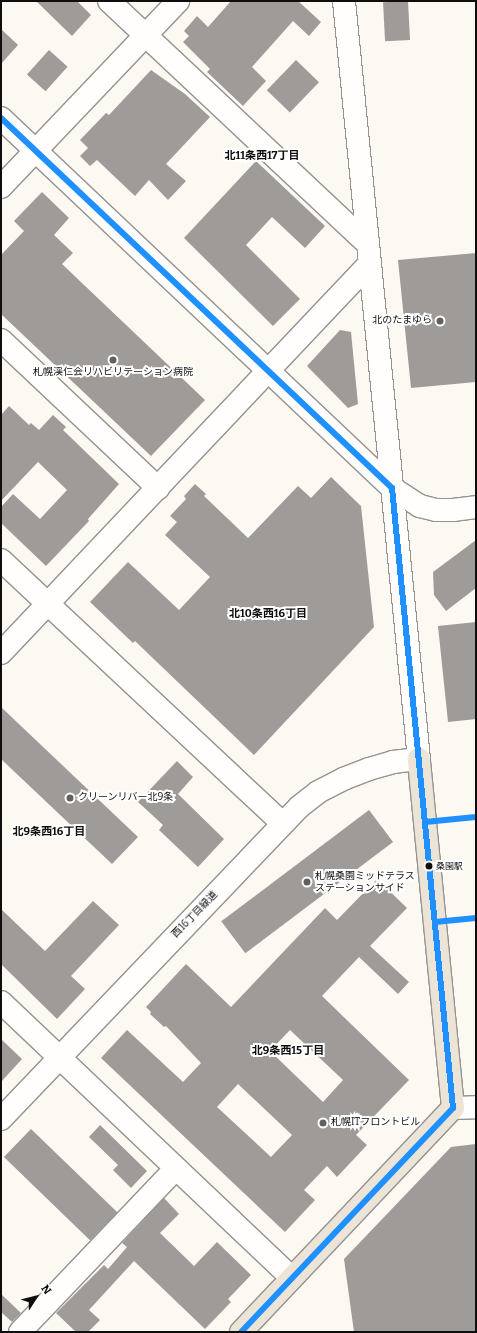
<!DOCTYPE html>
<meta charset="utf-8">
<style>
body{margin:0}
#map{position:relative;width:477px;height:1333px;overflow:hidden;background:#fcf8f2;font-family:Bitter,"Noto Sans JP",serif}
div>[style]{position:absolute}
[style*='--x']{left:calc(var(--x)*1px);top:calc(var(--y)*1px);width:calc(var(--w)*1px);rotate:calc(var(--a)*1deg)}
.building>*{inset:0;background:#9f9b98;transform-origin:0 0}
.roads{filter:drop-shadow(1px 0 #959391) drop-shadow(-1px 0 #959391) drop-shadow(0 1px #959391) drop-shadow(0 -1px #959391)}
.minor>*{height:22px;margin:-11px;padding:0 11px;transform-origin:11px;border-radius:11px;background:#fffefd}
.major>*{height:22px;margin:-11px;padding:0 11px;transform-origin:11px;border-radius:11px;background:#ede4d8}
.bus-1>*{height:6px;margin:-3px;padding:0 3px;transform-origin:3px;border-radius:3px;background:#1e90ff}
.dots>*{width:11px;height:11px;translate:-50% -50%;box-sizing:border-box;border:2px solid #fff;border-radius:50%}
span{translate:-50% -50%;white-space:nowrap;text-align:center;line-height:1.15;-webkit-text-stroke:4px #fff;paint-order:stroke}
.bus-label{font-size:9px;color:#0e0e0e}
.left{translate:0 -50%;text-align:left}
.poi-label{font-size:10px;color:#0e0e0e}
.right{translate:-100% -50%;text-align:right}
.street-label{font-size:10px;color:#0e0e0e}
.neighbourhood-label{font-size:11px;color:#0e0e0e;font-weight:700}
.frame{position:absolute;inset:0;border:2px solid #0e0e0e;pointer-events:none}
.north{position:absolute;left:16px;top:1277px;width:40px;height:40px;-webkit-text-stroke:3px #fff;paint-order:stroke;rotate:54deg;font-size:11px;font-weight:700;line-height:16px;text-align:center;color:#0e0e0e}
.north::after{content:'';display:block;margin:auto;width:14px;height:18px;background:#0e0e0e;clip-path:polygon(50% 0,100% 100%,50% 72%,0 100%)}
</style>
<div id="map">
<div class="building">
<div style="clip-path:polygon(36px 1px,77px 1px,91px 15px,72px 36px)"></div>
<div style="clip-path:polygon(231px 1px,298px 1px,321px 22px,309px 36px,293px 21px,252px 67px,266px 81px,243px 106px,207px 72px,210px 69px,183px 42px,189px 36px,184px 31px,197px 16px,208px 27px)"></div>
<div style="left:408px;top:1px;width:39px;height:25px;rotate:87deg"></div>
<div style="clip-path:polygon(1px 29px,18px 45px,1px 64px)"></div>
<div style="left:49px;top:50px;width:25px;height:33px;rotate:42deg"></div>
<div style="left:296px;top:60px;width:32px;height:42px;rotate:44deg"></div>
<div style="clip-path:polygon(151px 70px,185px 94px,210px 117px,166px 164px,186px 181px,168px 200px,149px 180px,135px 196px,97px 160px,90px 166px,80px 156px,88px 148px,80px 140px,106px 113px,109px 115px)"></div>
<div style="clip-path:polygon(256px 161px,325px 226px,305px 248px,272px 217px,246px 245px,300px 299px,273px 326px,184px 238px)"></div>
<div style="clip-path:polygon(42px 192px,69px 218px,54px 235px,73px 253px,62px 264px,205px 400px,151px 456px,1px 314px,1px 255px,24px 231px,14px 221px)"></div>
<div style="clip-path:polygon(476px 253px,476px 382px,411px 388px,398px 260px)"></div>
<div style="clip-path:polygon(340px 330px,351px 332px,358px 404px,348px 408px,307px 366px)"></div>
<div style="clip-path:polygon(9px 406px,29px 425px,31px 423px,39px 430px,53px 415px,66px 427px,63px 430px,119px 484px,88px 519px,89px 521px,46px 566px,1px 523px,1px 507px,13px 494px,40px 519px,67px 490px,38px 462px,1px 501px,1px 415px)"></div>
<div style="clip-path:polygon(331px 477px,361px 506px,374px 627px,254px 755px,135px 641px,133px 643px,90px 602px,128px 562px,179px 610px,210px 577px,165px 535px,177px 522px,170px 516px,186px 499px,184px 496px,195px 484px,206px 494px,204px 496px,248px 538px,298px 486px,311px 498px)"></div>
<div style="clip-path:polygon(476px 540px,476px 588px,446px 611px,434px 595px,433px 572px)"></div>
<div style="clip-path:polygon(476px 622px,476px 719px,448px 722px,438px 626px)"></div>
<div style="clip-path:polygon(1px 707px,138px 837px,112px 864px,1px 759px)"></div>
<div style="clip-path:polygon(177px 761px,193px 777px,178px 794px,224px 839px,198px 867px,159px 830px,163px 825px,138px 802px)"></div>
<div style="left:369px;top:810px;width:40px;height:185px;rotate:53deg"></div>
<div style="clip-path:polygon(evenodd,377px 879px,407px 908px,370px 946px,409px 982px,398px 994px,359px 957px,322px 996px,409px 1080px,356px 1135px,367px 1145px,337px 1177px,327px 1166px,304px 1190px,315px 1200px,285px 1232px,101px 1058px,127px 1030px,183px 1082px,201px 1063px,166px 1026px,164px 1027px,150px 1014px,151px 1012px,146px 1007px,186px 964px,231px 1007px,325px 908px,337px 920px,377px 879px,290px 1030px,343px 1080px,323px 1102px,270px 1051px,290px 1030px,377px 879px,238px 1084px,292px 1135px,271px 1157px,217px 1107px,238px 1084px)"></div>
<div style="clip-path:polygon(93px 901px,119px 925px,71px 976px,85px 989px,57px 1019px,1px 964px,1px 909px,45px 951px)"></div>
<div style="clip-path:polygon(1px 1039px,22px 1059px,1px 1082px)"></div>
<div style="clip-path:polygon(100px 1125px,147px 1171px,131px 1188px,113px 1170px,118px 1165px,89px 1137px)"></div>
<div style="left:31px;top:1129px;width:120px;height:39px;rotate:44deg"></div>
<div style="clip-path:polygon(476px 1144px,476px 1332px,354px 1332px,344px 1259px,451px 1147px)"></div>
<div style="clip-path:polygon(164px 1198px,179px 1214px,160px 1233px,194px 1266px,217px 1242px,251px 1275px,228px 1299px,231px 1302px,205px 1329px,134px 1261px,89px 1310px,100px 1320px,88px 1332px,76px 1332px,56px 1313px,104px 1265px,108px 1269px,127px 1247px,122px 1243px)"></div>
<div style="clip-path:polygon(1px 1294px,21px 1313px,12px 1322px,1px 1312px)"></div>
</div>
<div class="roads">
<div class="minor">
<div style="--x:109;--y:1;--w:355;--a:43.2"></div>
<div style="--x:1;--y:118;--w:538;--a:43.42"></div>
<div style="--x:392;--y:488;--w:33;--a:33"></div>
<div style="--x:420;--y:506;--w:16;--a:14"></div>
<div style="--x:436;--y:510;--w:17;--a:0"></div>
<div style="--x:453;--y:510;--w:23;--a:-7"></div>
<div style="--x:1;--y:187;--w:257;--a:-46.4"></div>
<div style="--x:1;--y:340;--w:216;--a:43.3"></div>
<div style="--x:1;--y:560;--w:385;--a:43.1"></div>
<div style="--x:1;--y:653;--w:537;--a:-46.58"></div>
<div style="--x:1;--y:1002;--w:401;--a:43.5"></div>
<div style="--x:453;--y:1108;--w:23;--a:-2"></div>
<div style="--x:1;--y:1119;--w:431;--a:-46.3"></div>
<div style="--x:299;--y:807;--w:24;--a:-38"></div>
<div style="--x:318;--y:792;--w:28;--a:-27"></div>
<div style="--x:343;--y:779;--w:28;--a:-21"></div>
<div style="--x:369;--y:769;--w:25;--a:-16"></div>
<div style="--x:393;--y:762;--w:26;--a:-7"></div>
<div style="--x:419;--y:759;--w:762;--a:-95.65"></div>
<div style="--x:20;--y:1332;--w:226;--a:-46.4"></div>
</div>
<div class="major">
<div style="--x:241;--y:1332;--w:308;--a:-46.6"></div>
<div style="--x:453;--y:1108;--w:351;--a:-95.6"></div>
</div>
</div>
<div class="bus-1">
<div style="--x:1;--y:118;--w:538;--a:43.42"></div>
<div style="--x:392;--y:488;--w:623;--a:84.38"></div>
<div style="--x:453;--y:1108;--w:308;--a:133.4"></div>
<div style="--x:425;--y:822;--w:51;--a:-5.6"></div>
<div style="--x:435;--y:922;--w:41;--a:-5.6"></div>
</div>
<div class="dots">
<div style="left:440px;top:321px;background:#61605e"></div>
<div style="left:113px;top:360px;background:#61605e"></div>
<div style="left:70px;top:798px;background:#61605e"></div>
<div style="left:429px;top:866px;background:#0e0e0e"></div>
<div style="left:307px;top:882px;background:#61605e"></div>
<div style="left:323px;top:1123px;background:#61605e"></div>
</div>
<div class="bus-label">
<span class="left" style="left:436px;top:866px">桑園駅</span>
</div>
<div class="poi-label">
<span class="right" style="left:432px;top:321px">北のたまゆら</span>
<span style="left:113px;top:373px">札幌渓仁会リハビリテーション病院</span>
<span class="left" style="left:78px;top:798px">クリーンリバー北9条</span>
<span class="left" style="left:315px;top:882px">札幌桑園ミッドテラス<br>ステーションサイド</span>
<span class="left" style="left:331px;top:1123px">札幌ITフロントビル</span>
</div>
<div class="street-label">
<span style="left:195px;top:915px;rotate:-46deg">西16丁目緑道</span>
</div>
<div class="neighbourhood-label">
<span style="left:262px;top:156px">北11条西17丁目</span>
<span style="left:268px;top:614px">北10条西16丁目</span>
<span style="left:49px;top:832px">北9条西16丁目</span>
<span style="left:288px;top:1051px">北9条西15丁目</span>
</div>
<div class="frame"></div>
<div class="north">N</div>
</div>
